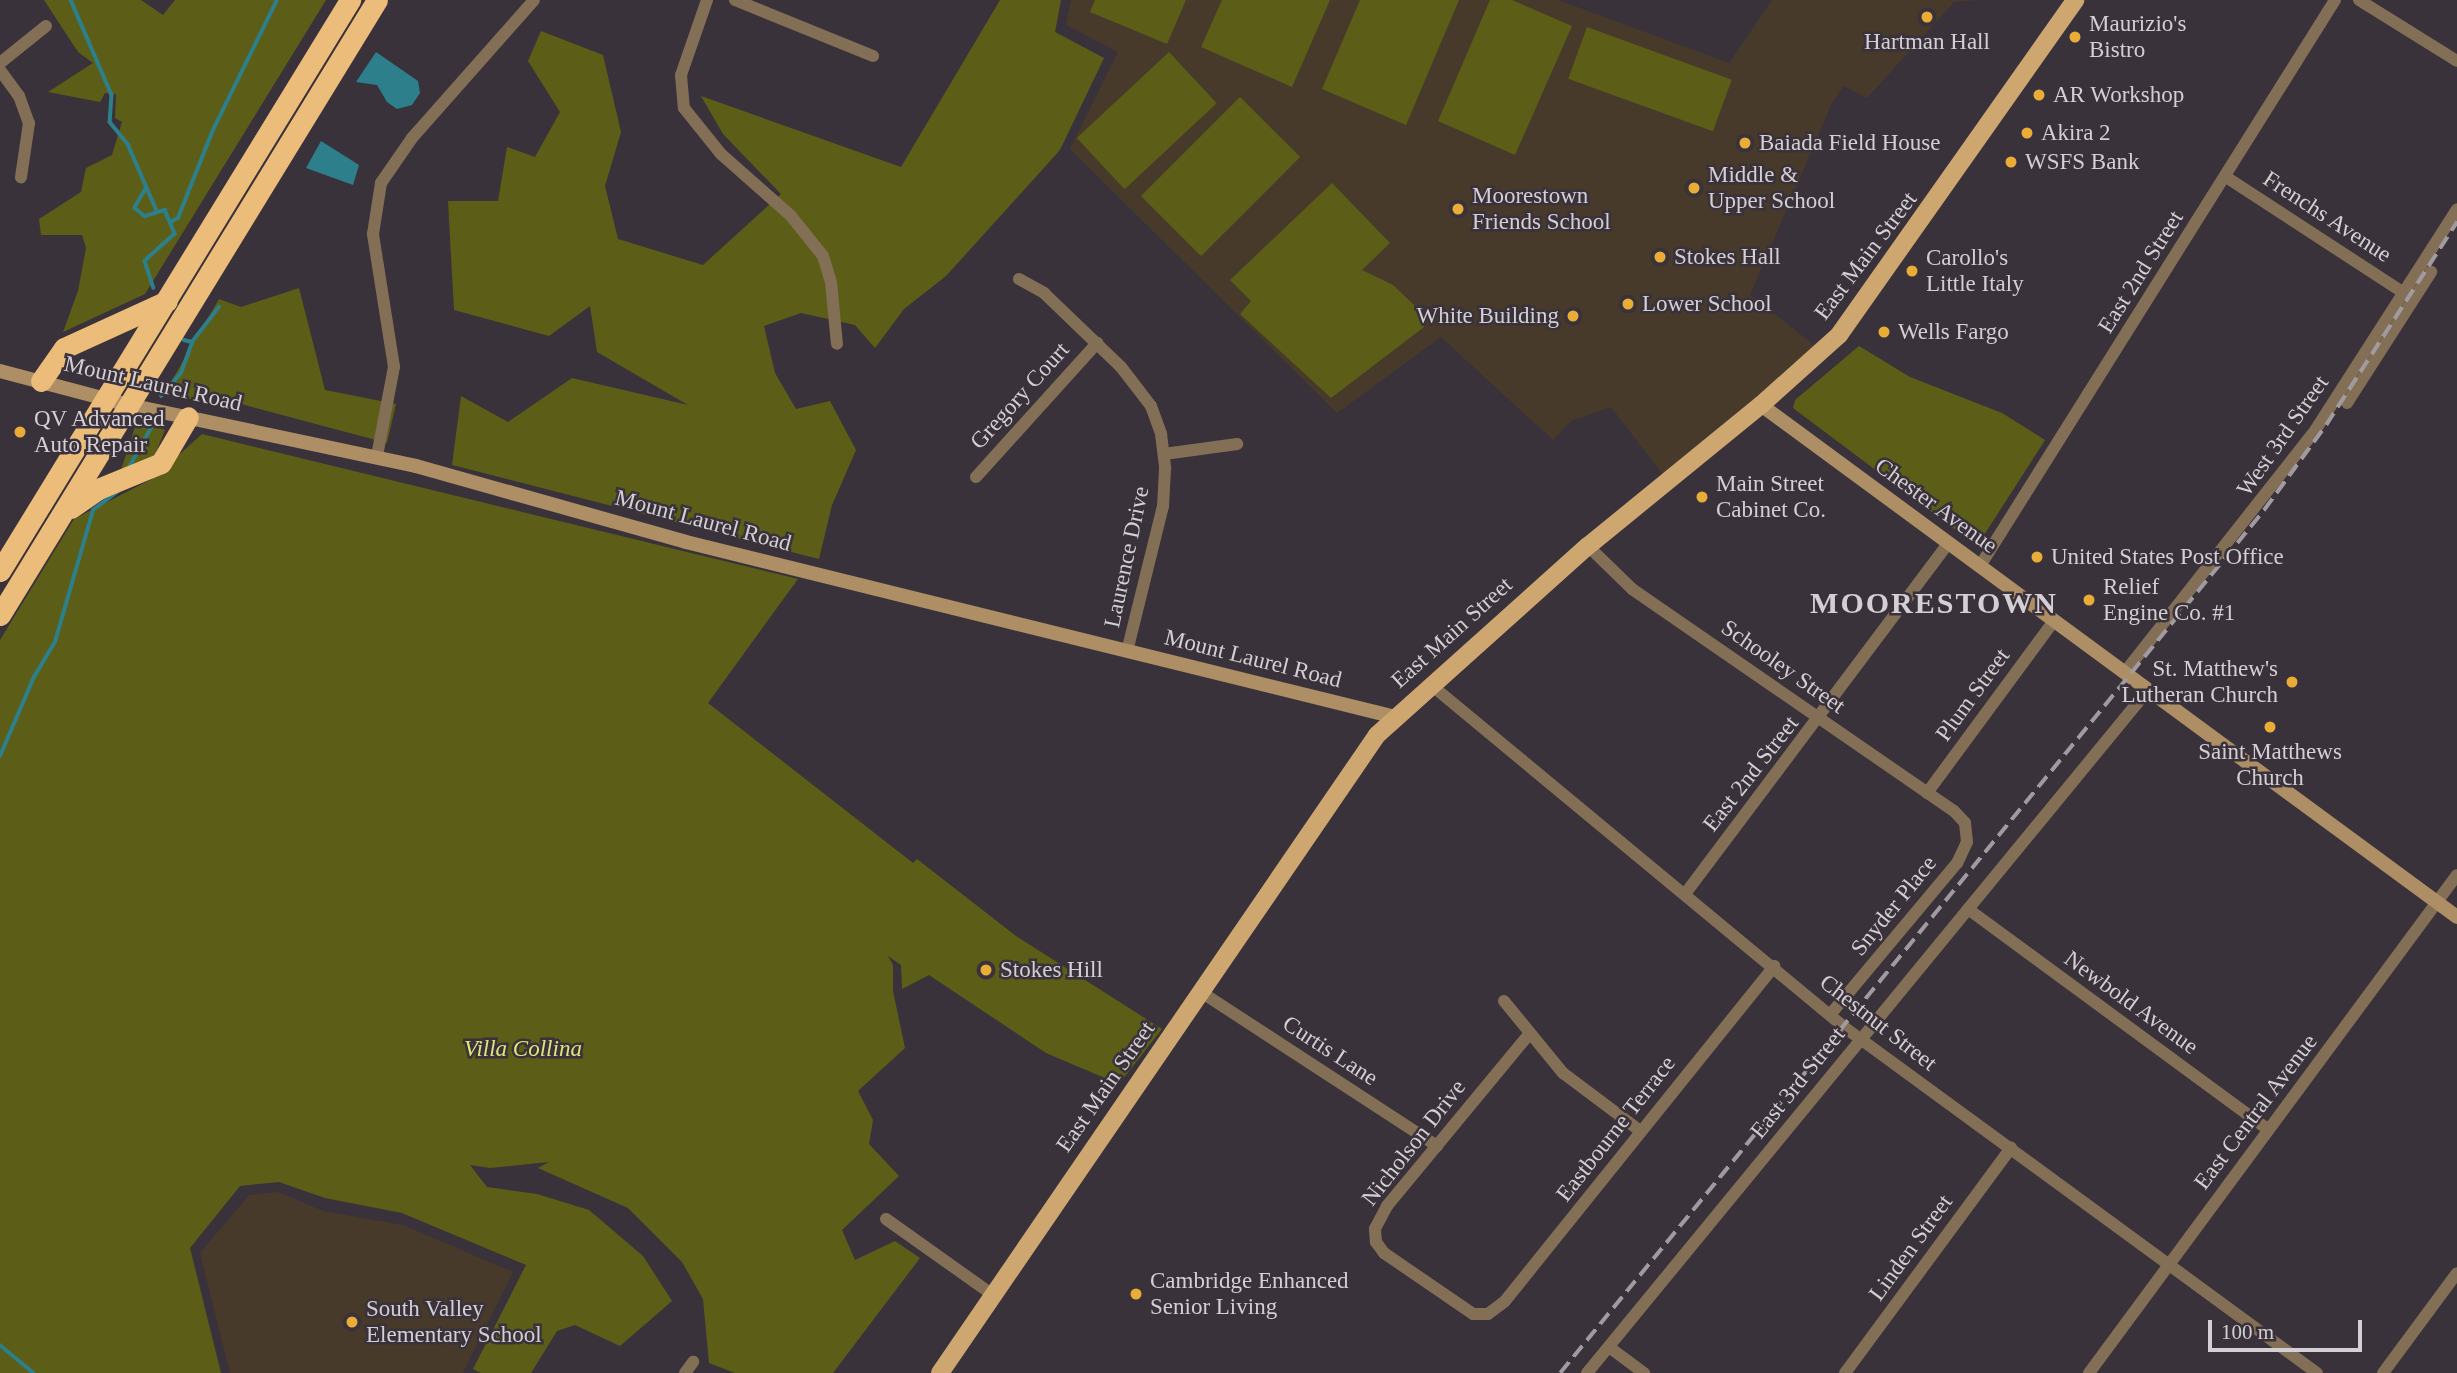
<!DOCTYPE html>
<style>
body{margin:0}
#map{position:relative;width:2457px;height:1373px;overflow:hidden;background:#3a323a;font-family:"Times New Roman",serif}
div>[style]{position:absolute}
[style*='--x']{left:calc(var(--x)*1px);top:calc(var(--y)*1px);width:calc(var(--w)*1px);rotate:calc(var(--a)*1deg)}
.education>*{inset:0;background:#473a2b}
.green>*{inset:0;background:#5c5e17;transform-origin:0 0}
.water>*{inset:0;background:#2c7f8b}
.stream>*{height:3.5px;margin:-1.75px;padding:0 1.75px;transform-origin:1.75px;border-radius:1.75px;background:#2c7f8b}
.street>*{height:12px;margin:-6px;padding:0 6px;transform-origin:6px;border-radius:6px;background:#826f55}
.secondary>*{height:14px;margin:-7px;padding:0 7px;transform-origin:7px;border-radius:7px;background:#ad8e65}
.primary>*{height:18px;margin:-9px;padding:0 9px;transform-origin:9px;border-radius:9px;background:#cea670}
.highway>*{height:21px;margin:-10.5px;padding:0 10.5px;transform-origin:10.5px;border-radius:10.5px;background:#ecbc7a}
.rail>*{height:3.5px;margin-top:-1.75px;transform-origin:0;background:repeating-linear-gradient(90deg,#a19ba1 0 14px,transparent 0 21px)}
.dots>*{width:19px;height:19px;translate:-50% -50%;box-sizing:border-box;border:4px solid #3a323a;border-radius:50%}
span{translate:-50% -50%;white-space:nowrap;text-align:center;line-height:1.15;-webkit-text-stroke:5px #3a323a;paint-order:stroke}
.poi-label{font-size:23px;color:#d4cfd4}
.left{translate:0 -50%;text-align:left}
.right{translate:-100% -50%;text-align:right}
.street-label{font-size:23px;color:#d4cfd4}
.park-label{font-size:23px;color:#e0e47a;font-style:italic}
.district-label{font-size:30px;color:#d4cfd4;font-weight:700;letter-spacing:2px}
.scale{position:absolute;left:2208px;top:1320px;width:154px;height:32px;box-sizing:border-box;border:4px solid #d4cfd4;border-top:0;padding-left:9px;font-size:21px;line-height:24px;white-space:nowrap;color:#d4cfd4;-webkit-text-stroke:5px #3a323a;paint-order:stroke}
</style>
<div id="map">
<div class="education">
<div style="clip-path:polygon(1071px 0,1558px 0,1729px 63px,1772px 0,1979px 0,1954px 2px,1867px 98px,1844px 86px,1832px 103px,1750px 295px,1823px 352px,1667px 480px,1611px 407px,1571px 421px,1553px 440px,1441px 337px,1337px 413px,1070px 149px,1118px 52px,1066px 25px)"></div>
<div style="clip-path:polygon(278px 1192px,323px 1211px,403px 1225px,513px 1272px,463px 1373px,230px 1373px,200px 1253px,249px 1195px)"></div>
</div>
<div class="green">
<div style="clip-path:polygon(44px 0,141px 0,163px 15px,175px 0,326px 0,145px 294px,63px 332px,78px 291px,86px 248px,82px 235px,41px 235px,39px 219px,81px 192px,86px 168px,112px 155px,122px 122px,115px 118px,116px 94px,105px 93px,100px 102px,48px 92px,93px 63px,78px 52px)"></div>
<div style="clip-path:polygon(1000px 0,1061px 0,1055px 32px,1104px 58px,1060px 150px,946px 276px,904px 309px,875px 348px,855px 325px,801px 313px,764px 326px,775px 373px,796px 409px,830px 401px,856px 450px,832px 505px,819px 559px,452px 465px,461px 396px,508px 422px,572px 378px,688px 405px,597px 352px,590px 306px,549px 336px,454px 310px,448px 201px,498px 201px,507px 147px,535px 157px,560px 112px,528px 61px,541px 31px,603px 55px,621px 132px,605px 186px,618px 239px,703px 265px,781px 194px,723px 134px,701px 96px,901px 167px)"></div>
<div style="clip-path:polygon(1095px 0,1186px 0,1167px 44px,1090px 12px)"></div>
<div style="clip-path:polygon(1222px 0,1330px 0,1292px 87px,1201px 47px)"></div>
<div style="clip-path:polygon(1360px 0,1459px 0,1406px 125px,1322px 89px)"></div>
<div style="clip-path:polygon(1490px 0,1512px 0,1572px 26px,1515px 155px,1438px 121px)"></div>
<div style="left:1587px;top:27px;width:154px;height:55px;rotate:20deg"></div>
<div style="left:1169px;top:52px;width:70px;height:126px;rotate:47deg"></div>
<div style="left:1240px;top:97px;width:85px;height:140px;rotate:45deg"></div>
<div style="clip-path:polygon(1332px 183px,1390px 243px,1362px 270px,1393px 285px,1416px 307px,1424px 327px,1331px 398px,1240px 314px,1251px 301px,1230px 280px)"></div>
<div style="clip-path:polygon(299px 288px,325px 390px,396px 404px,387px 443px,219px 398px,201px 401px,164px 394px,219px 299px,241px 307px)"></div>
<div style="clip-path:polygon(1859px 346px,1910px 377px,2002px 413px,2045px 440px,1977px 546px,1793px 408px,1795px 400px)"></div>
<div style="clip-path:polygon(150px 424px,165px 430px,155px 455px,121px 470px,135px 427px)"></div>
<div style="clip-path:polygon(202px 434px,798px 579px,708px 703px,913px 863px,917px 859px,1016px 936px,1162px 1029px,1119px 1084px,1046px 1053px,929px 975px,902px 989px,901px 965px,888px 956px,893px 965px,893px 991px,905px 1048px,858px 1091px,873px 1120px,869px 1144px,899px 1176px,842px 1230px,855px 1260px,895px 1241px,920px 1258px,833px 1373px,735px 1373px,709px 1363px,703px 1299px,682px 1262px,628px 1208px,538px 1168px,549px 1162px,490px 1168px,470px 1165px,487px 1187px,537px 1194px,589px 1210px,643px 1256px,672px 1301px,620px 1346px,575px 1325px,557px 1331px,531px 1373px,481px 1373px,473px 1369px,526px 1265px,402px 1213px,325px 1198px,279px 1182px,240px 1186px,190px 1248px,221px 1373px,0 1373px,0 640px,74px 519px,152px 479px)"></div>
</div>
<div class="water">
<div style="clip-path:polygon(376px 52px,418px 81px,420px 93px,412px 105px,397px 109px,387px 102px,377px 85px,356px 82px)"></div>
<div style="clip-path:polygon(321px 141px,359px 165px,353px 185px,306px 168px)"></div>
</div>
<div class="stream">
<div style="--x:71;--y:0;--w:103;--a:66.7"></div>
<div style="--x:112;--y:95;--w:27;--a:94"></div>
<div style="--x:110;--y:122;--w:28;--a:51"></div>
<div style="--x:128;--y:144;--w:73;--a:66.6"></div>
<div style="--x:147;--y:187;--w:24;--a:120"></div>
<div style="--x:135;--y:208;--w:13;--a:39"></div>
<div style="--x:145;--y:216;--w:21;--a:-17"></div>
<div style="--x:165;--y:210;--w:26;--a:67"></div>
<div style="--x:175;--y:234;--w:40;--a:138"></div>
<div style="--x:145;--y:261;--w:28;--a:72"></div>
<div style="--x:172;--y:221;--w:7;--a:-27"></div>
<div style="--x:178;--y:218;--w:95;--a:-68.3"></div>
<div style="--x:213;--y:130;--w:145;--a:-63.8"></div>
<div style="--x:184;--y:340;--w:8;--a:14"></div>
<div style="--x:161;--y:396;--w:30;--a:-49"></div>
<div style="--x:181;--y:373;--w:33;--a:-70"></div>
<div style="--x:192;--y:342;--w:44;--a:-52.4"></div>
<div style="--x:129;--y:467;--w:51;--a:-60.4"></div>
<div style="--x:0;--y:756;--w:86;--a:-66.7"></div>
<div style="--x:34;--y:677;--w:41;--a:-59"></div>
<div style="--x:55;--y:642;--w:137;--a:-73.9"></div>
<div style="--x:93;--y:510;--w:34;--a:-37"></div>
<div style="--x:0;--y:1345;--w:44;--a:39.5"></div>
</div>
<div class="street">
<div style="--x:707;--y:0;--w:79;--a:109.1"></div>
<div style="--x:681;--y:75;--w:33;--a:85"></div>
<div style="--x:684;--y:108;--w:59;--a:51.2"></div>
<div style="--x:721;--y:154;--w:94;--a:41.5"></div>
<div style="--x:791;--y:216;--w:51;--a:51.3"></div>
<div style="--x:823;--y:256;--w:27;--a:73"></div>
<div style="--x:831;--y:282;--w:62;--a:84.5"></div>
<div style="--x:735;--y:0;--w:149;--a:22.1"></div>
<div style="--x:2359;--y:0;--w:115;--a:31.9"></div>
<div style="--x:0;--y:63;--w:59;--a:-38.8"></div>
<div style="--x:0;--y:70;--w:32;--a:54"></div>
<div style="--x:19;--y:96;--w:29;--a:70"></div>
<div style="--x:29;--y:123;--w:55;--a:98.4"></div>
<div style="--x:2226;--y:177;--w:212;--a:33.1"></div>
<div style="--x:1019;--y:279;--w:29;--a:29"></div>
<div style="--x:1044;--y:293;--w:107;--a:43.9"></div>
<div style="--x:1121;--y:367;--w:49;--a:52.4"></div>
<div style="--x:1151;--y:406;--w:30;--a:70"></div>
<div style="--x:1161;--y:434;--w:35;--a:83"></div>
<div style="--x:1165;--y:469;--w:37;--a:93"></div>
<div style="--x:1163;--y:506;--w:150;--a:103.9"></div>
<div style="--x:2347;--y:403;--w:156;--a:-57.3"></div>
<div style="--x:1164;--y:454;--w:74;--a:-7.8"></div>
<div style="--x:377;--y:456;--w:91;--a:-79.2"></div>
<div style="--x:394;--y:367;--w:135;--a:-99"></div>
<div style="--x:373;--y:234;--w:52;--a:-81.1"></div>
<div style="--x:381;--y:183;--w:55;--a:-55.4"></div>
<div style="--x:412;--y:138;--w:184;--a:-48.5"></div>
<div style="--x:976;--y:477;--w:181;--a:-47.9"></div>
<div style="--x:1588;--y:546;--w:62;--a:44.3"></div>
<div style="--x:1632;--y:589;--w:391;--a:34.6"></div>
<div style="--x:1954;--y:811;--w:16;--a:47"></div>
<div style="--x:1965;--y:823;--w:19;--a:84"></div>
<div style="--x:1967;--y:842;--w:23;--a:115"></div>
<div style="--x:1957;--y:863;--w:198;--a:129.9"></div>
<div style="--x:1980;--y:566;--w:668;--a:-57.9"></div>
<div style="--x:2125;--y:672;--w:309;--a:-51.8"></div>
<div style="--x:2316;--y:429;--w:261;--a:-57.3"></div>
<div style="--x:1430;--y:684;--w:538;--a:39.64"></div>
<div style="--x:1844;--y:1027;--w:586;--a:36.19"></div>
<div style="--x:1927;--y:793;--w:214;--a:-53.6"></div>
<div style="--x:1685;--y:894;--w:439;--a:-53.1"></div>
<div style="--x:1968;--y:909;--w:373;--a:36.3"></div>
<div style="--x:1201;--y:992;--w:282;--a:33.1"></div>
<div style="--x:1504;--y:1001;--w:93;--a:50.7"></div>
<div style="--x:1563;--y:1073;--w:95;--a:36.9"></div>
<div style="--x:1530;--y:1033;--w:224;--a:129.6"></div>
<div style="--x:1387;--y:1206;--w:26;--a:118"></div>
<div style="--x:1375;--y:1229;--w:13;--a:86"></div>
<div style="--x:1376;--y:1242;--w:14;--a:54"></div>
<div style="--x:1384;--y:1253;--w:108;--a:34.4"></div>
<div style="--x:1473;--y:1314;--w:15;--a:0"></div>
<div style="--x:1488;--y:1314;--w:21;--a:-37"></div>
<div style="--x:1505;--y:1301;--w:430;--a:-51.2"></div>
<div style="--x:886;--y:1219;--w:131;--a:35.4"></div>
<div style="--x:1609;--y:1347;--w:44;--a:36.6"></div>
<div style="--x:685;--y:1373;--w:14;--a:-54"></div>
<div style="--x:1587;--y:1373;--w:884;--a:-50.6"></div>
<div style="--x:1845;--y:1373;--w:280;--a:-53.6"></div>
<div style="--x:2089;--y:1373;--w:619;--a:-53.54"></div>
<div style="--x:2383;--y:1373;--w:124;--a:-53.5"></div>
</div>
<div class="secondary">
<div style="--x:0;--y:371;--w:133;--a:14.8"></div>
<div style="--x:129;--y:405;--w:293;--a:12"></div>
<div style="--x:416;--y:466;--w:280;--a:15.7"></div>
<div style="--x:686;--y:542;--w:730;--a:13.86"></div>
<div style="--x:1761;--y:405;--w:864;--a:36.34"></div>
</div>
<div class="primary">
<div style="--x:940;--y:1373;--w:773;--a:-55.59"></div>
<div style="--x:1377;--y:735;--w:283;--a:-41.9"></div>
<div style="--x:1588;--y:546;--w:223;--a:-39.2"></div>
<div style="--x:1761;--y:405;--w:105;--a:-41.9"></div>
<div style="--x:1839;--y:335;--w:410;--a:-54.8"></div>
</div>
<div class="highway">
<div style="--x:41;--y:381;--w:40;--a:-55.1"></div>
<div style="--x:64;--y:348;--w:113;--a:-24.5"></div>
<div style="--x:71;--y:508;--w:33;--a:-35"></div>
<div style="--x:98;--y:489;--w:68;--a:-22.4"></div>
<div style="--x:161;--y:463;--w:53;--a:-59.6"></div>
<div style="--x:0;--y:571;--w:670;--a:-58.49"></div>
<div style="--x:0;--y:615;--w:721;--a:-58.49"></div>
</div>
<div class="rail">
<div style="--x:1560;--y:1373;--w:1114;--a:-50.79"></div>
<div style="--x:2264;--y:510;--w:105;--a:-53.9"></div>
<div style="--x:2326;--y:425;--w:242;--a:-57.2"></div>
</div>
<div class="dots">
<div style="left:1927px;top:17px;background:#e8ac37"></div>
<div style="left:2075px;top:37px;background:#e8ac37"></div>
<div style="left:2039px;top:95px;background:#e8ac37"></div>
<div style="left:2027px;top:133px;background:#e8ac37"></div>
<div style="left:1745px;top:143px;background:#e8ac37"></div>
<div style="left:2011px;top:162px;background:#e8ac37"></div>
<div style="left:1694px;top:188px;background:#e8ac37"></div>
<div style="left:1458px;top:209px;background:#e8ac37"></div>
<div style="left:1660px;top:257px;background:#e8ac37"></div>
<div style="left:1912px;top:271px;background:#e8ac37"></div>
<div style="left:1628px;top:304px;background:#e8ac37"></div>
<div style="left:1573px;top:316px;background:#e8ac37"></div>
<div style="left:1884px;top:332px;background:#e8ac37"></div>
<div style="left:20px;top:432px;background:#e8ac37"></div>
<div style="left:1702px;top:497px;background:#e8ac37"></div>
<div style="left:2037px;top:557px;background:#e8ac37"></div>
<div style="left:2089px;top:600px;background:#e8ac37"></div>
<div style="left:2292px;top:682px;background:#e8ac37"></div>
<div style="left:2270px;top:727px;background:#e8ac37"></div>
<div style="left:986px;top:970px;background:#e8ac37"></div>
<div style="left:1136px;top:1294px;background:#e8ac37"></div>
<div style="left:352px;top:1322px;background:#e8ac37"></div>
</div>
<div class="poi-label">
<span class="left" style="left:2089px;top:37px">Maurizio's<br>Bistro</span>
<span style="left:1927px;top:42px">Hartman Hall</span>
<span class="left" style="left:2053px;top:95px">AR Workshop</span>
<span class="left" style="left:2041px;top:133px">Akira 2</span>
<span class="left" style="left:1759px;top:143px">Baiada Field House</span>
<span class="left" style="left:2025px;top:162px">WSFS Bank</span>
<span class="left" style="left:1708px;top:188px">Middle &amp;<br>Upper School</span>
<span class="left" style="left:1472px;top:209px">Moorestown<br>Friends School</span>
<span class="left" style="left:1674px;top:257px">Stokes Hall</span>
<span class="left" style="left:1926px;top:271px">Carollo's<br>Little Italy</span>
<span class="left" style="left:1642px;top:304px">Lower School</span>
<span class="right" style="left:1559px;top:316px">White Building</span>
<span class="left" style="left:1898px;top:332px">Wells Fargo</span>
<span class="left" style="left:34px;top:432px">QV Advanced<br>Auto Repair</span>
<span class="left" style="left:1716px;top:497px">Main Street<br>Cabinet Co.</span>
<span class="left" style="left:2051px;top:557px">United States Post Office</span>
<span class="left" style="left:2103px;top:600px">Relief<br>Engine Co. #1</span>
<span class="right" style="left:2278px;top:682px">St. Matthew's<br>Lutheran Church</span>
<span style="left:2270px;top:765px">Saint Matthews<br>Church</span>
<span class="left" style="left:1000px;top:970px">Stokes Hill</span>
<span class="left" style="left:1150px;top:1294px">Cambridge Enhanced<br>Senior Living</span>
<span class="left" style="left:366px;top:1322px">South Valley<br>Elementary School</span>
</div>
<div class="street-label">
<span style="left:2327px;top:217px;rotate:33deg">Frenchs Avenue</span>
<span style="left:1866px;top:256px;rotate:-53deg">East Main Street</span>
<span style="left:2141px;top:272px;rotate:-58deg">East 2nd Street</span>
<span style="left:153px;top:384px;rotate:13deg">Mount Laurel Road</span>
<span style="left:1020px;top:396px;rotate:-48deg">Gregory Court</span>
<span style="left:2283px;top:436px;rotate:-55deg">West 3rd Street</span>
<span style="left:1936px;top:506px;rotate:36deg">Chester Avenue</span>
<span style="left:703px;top:521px;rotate:15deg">Mount Laurel Road</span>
<span style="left:1127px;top:557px;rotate:-78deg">Laurence Drive</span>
<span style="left:1452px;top:633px;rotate:-42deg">East Main Street</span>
<span style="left:1253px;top:659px;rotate:14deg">Mount Laurel Road</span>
<span style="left:1783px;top:667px;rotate:35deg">Schooley Street</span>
<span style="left:1973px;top:695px;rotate:-54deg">Plum Street</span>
<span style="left:1751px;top:774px;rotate:-52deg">East 2nd Street</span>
<span style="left:1894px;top:906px;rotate:-51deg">Snyder Place</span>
<span style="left:2131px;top:1003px;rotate:36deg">Newbold Avenue</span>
<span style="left:1878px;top:1023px;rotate:38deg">Chestnut Street</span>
<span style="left:1330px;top:1051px;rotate:33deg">Curtis Lane</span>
<span style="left:1798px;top:1083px;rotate:-51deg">East 3rd Street</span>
<span style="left:1106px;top:1087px;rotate:-55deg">East Main Street</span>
<span style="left:2256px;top:1112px;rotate:-53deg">East Central Avenue</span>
<span style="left:1616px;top:1129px;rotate:-52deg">Eastbourne Terrace</span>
<span style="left:1414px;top:1143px;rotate:-52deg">Nicholson Drive</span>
<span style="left:1911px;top:1248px;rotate:-54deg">Linden Street</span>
</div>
<div class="park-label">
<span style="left:523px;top:1049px">Villa Collina</span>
</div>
<div class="district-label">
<span style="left:1934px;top:603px">MOORESTOWN</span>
</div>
<div class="scale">100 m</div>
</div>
